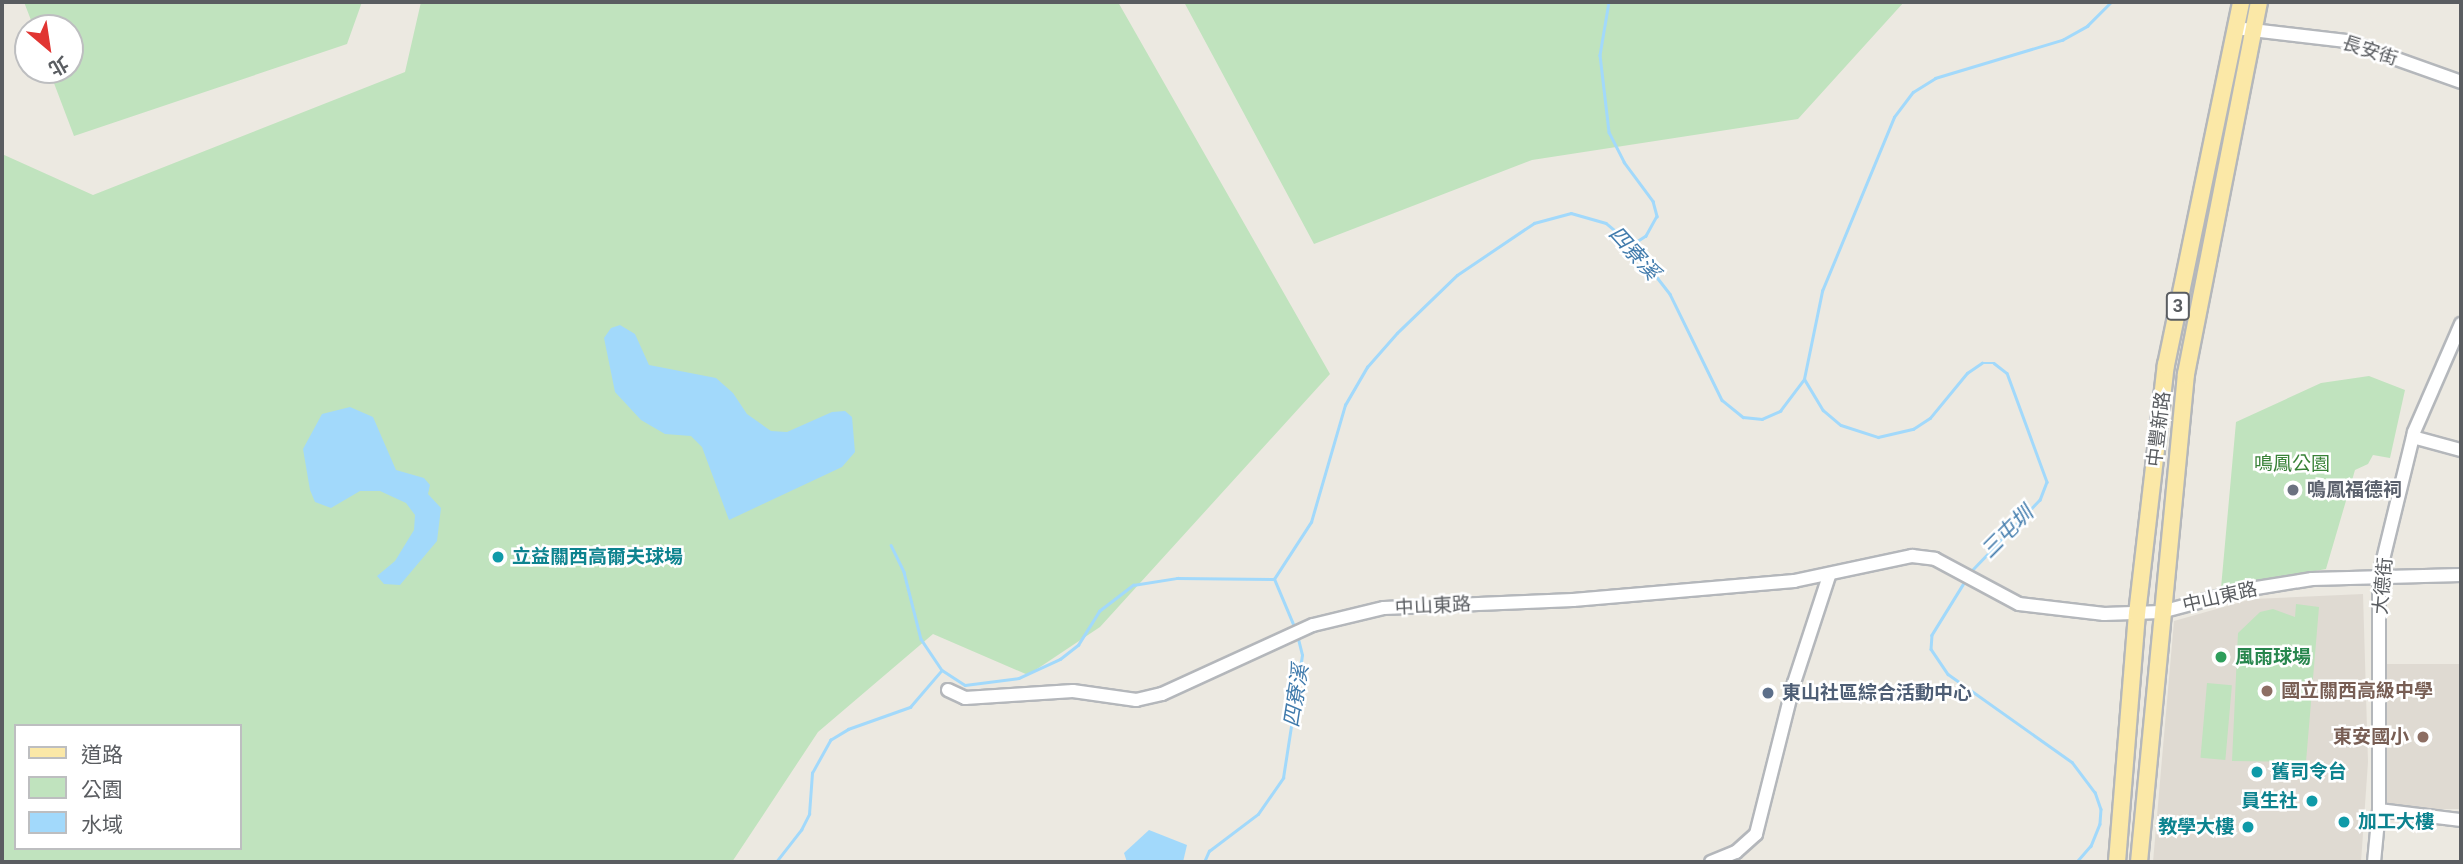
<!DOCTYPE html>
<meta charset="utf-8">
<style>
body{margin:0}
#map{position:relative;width:2463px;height:864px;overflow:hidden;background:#ece9e1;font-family:Roboto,"Noto Sans TC",sans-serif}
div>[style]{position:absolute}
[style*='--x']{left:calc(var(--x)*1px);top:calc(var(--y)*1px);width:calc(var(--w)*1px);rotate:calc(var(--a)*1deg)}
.education>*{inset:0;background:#dfdad2;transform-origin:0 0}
.green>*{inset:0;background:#c0e3be;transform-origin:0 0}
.water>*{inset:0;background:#a2d9fb}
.stream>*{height:2.5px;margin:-1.25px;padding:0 1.25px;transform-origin:1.25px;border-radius:1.25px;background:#a2d9fb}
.roads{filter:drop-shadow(2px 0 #b4b7bb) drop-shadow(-2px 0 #b4b7bb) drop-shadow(0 2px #b4b7bb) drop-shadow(0 -2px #b4b7bb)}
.minor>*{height:12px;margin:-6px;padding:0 6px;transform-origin:6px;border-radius:6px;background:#fff}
.major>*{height:16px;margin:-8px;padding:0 8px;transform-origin:8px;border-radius:8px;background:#fbe8a7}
.dots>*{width:19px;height:19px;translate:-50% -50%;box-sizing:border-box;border:4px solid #fff;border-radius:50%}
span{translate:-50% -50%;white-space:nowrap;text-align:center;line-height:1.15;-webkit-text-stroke:5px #fff;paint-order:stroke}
.shield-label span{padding:2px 5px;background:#fff;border:2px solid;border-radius:5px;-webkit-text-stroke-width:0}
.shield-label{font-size:18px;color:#5a5d61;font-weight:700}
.street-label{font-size:19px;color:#5a5d61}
.park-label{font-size:19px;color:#398238}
.worship-label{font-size:19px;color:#5b616d;font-weight:700}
.left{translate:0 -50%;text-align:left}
.culture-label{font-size:19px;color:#0d838f;font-weight:700}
.right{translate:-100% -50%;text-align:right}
.leisure-label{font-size:19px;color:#27864d;font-weight:700}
.education-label{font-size:19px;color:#785e54;font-weight:700}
.service-label{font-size:19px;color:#4e5e75;font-weight:700}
.water-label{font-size:21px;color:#417bac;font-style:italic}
.frame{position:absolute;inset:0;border:4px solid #5a5d61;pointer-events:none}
.legend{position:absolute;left:14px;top:724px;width:228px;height:126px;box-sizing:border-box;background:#fff;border:2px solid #bdbec0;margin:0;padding:9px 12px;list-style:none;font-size:21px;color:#5a5d61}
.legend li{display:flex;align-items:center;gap:14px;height:35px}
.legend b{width:35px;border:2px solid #bdbec0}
.north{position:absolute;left:14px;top:14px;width:70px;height:70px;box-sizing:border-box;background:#fff;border:2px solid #bdbec0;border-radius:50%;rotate:151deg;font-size:19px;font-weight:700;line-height:28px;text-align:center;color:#5a5d61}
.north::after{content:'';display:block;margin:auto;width:24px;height:32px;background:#e13532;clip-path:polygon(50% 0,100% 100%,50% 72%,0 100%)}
</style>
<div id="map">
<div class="education">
<div style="clip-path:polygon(2363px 594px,2368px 762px,2361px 862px,2153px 862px,2174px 621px,2252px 599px)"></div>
<div style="left:2385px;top:664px;width:76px;height:145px"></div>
</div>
<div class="green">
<div style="clip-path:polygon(24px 2px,362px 2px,347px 44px,74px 136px,49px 70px,70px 70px,70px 28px,34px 28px)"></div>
<div style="clip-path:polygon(evenodd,421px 2px,1118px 2px,1330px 374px,1100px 627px,1028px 675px,933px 634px,818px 732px,732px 862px,2px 862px,2px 154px,93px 195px,405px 72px,421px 2px,16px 726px,240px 726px,240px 848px,16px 848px,16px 726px)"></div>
<div style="clip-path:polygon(1184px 2px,1904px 2px,1798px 119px,1532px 160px,1314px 244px)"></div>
<div style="clip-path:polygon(2369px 376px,2405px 390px,2390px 458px,2373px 455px,2368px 464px,2355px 470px,2326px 569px,2221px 588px,2236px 422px,2321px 383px)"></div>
<div style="clip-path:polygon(2296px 604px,2319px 607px,2306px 762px,2232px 761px,2238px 633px,2260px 612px,2273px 609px,2295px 617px)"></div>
<div style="left:2207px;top:683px;width:25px;height:75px;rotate:5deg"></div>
</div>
<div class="water">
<div style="clip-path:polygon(620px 325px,635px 334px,649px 365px,716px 378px,733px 393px,747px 414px,771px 431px,787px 432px,832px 412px,845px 411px,852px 417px,855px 452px,842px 467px,729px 520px,702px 447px,691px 436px,665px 434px,641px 420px,615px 392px,604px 338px,611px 328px)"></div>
<div style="clip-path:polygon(350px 407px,373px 417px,396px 470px,424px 478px,430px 485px,428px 494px,441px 508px,437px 541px,400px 585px,384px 584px,377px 576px,395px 561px,414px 530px,415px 515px,406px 503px,380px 491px,360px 491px,331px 508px,315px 502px,310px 490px,303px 449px,322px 414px)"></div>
<div style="clip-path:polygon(1149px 830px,1187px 845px,1183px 862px,1127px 862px,1124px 853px)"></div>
</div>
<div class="stream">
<div style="--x:1609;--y:2;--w:54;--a:99.6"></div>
<div style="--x:1600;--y:55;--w:78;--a:83.3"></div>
<div style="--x:1609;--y:132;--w:34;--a:63"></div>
<div style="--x:1624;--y:162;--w:49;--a:53.4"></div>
<div style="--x:1653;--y:201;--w:16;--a:75"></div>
<div style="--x:1657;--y:216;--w:23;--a:119"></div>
<div style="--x:1646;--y:236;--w:17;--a:147"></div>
<div style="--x:1805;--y:380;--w:35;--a:59"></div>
<div style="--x:1823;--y:410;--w:23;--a:40"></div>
<div style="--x:1841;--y:425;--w:39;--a:18"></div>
<div style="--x:1878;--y:437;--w:36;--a:-13"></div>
<div style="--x:1913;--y:429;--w:20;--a:-33"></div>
<div style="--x:1930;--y:418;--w:58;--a:-50.6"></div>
<div style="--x:1967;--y:373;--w:18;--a:-34"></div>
<div style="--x:1982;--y:363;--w:12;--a:0"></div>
<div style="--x:1994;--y:363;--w:16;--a:38"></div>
<div style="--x:2007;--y:373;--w:116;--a:69.8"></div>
<div style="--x:2047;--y:482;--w:19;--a:111"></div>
<div style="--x:2040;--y:500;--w:103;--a:133.8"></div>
<div style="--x:891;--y:545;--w:30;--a:64"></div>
<div style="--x:904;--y:572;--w:69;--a:75.8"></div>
<div style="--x:921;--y:639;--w:37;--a:56"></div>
<div style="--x:942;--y:670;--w:27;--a:33"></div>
<div style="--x:965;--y:685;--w:54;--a:-7.4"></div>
<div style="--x:1019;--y:678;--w:45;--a:-24.9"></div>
<div style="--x:1060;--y:659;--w:23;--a:-38"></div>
<div style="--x:1078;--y:645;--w:40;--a:-58"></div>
<div style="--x:1099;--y:611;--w:43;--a:-37.4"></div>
<div style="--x:1133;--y:585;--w:45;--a:-9"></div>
<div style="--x:1177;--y:578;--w:97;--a:0.6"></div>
<div style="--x:1966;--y:580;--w:65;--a:121.7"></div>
<div style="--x:1932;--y:635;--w:14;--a:94"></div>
<div style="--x:1931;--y:649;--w:30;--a:56"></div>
<div style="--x:1948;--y:674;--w:152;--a:35.4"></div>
<div style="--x:2072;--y:762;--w:38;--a:53"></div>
<div style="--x:2095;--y:792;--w:18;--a:71"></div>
<div style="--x:2101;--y:809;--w:15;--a:94"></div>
<div style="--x:2100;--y:824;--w:24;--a:112"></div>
<div style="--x:2091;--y:846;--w:21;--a:131"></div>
<div style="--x:1295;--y:629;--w:54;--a:-112.8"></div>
<div style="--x:1274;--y:579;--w:68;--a:-57"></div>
<div style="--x:1311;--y:522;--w:122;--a:-73.8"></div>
<div style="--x:1345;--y:405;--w:44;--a:-59.9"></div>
<div style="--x:1367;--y:367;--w:45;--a:-48.6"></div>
<div style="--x:1397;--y:333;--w:83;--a:-44"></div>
<div style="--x:1457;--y:275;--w:93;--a:-34"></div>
<div style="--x:1534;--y:223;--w:38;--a:-15"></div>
<div style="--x:1571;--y:213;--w:36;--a:16"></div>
<div style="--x:1606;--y:223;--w:34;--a:40"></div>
<div style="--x:1632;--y:245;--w:62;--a:52.2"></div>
<div style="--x:1670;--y:294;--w:118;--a:63.9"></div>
<div style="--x:1722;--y:400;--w:27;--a:39"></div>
<div style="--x:1743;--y:417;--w:19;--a:6"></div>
<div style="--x:1762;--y:419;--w:20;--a:-24"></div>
<div style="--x:1780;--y:411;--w:40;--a:-53"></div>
<div style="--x:1804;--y:379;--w:90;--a:-78.4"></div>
<div style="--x:1822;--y:291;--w:188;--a:-67.5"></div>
<div style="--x:1894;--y:117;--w:31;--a:-53"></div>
<div style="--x:1913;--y:92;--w:26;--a:-32"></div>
<div style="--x:1935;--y:78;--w:133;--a:-16.7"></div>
<div style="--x:2062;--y:40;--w:29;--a:-29"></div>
<div style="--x:2087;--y:26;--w:34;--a:-45"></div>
<div style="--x:776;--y:862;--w:41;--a:-52"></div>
<div style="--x:801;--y:830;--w:18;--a:-63"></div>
<div style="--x:809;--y:814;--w:41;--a:-85.8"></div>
<div style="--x:812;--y:773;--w:38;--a:-61"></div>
<div style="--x:830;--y:740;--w:21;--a:-31"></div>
<div style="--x:848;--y:729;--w:66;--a:-19.5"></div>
<div style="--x:910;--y:707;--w:48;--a:-49.3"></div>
<div style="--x:1204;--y:862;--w:12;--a:-66"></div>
<div style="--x:1209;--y:851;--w:61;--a:-37.1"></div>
<div style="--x:1258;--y:814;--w:44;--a:-55.2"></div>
<div style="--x:1283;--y:778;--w:124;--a:-81.2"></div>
<div style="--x:1302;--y:655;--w:21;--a:-104"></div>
</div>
<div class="roads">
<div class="minor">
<div style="--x:2235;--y:28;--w:112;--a:6.7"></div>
<div style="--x:2346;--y:41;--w:122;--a:19.6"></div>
<div style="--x:2413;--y:437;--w:50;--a:15.2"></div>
<div style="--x:948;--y:690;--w:19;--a:25"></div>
<div style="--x:965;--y:698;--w:108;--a:-3.7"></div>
<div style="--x:1073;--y:691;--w:64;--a:8.1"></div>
<div style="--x:1136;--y:700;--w:27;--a:-13"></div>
<div style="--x:1162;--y:694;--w:166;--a:-24.6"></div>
<div style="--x:1313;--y:625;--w:73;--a:-13.5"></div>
<div style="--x:1384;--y:608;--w:189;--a:-2.4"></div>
<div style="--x:1573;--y:600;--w:222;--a:-4.9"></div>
<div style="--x:1794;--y:581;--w:121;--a:-12"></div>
<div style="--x:1912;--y:556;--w:23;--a:7"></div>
<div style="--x:1935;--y:559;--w:95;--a:28.2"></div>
<div style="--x:2019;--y:604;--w:86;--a:6.7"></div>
<div style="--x:2104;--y:614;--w:57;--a:-2"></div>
<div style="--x:2161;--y:612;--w:86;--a:-14.8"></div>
<div style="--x:2244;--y:590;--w:69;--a:-9.2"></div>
<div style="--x:2312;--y:579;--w:149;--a:-1.5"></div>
<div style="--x:2379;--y:810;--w:83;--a:7"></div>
<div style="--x:1711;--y:862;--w:27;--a:-22"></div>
<div style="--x:1736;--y:852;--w:27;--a:-42"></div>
<div style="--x:1756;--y:834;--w:156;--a:-75.9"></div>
<div style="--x:1794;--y:683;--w:113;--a:-71.9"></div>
<div style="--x:2374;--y:862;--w:52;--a:-84.5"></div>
<div style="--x:2379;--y:810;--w:234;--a:-90"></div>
<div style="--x:2379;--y:576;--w:148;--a:-76.3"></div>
<div style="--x:2414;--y:432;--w:118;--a:-66.5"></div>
</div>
<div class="major">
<div style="--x:2117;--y:862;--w:249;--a:-85.4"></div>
<div style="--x:2137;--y:614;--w:251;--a:-83.4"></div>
<div style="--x:2166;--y:365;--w:371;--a:-78.3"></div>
<div style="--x:2139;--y:862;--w:490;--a:-84.5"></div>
<div style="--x:2186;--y:374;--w:379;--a:-78.9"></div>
</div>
</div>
<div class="dots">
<div style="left:2293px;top:490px;background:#6b7280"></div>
<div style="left:498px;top:557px;background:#0f9aa8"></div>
<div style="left:2221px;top:657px;background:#2e9e5b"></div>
<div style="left:2267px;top:691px;background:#8d6e63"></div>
<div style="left:1768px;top:693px;background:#5c6f8a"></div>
<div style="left:2423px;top:737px;background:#8d6e63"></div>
<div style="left:2257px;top:772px;background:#0f9aa8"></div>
<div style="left:2312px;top:801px;background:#0f9aa8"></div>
<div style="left:2344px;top:822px;background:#0f9aa8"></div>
<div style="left:2248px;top:827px;background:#0f9aa8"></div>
</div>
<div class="shield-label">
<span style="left:2178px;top:306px">3</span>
</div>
<div class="street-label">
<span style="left:2370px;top:51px;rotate:18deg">長安街</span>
<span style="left:2159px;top:429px;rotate:-83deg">中豐新路</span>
<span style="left:2383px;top:586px;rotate:-85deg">大德街</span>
<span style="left:2220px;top:597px;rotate:-13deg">中山東路</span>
<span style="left:1433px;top:606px;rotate:-3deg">中山東路</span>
</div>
<div class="park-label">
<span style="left:2292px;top:464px">鳴鳳公園</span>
</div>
<div class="worship-label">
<span class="left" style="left:2307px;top:490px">鳴鳳福德祠</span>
</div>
<div class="culture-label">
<span class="left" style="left:512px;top:557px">立益關西高爾夫球場</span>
<span class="left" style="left:2271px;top:772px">舊司令台</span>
<span class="right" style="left:2298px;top:801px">員生社</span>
<span class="left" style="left:2358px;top:822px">加工大樓</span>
<span class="right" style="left:2234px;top:827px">教學大樓</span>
</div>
<div class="leisure-label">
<span class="left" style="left:2235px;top:657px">風雨球場</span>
</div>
<div class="education-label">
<span class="left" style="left:2281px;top:691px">國立關西高級中學</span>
<span class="right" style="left:2409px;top:737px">東安國小</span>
</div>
<div class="service-label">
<span class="left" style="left:1782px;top:693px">東山社區綜合活動中心</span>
</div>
<div class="water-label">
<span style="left:1634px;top:253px;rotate:48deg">四寮溪</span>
<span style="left:2007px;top:532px;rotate:-45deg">三屯圳</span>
<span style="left:1296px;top:696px;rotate:-81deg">四寮溪</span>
</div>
<div class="frame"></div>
<ul class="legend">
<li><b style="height:9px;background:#fbe8a7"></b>道路</li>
<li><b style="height:19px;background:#c0e3be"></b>公園</li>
<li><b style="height:19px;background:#a2d9fb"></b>水域</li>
</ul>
<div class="north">北</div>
</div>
